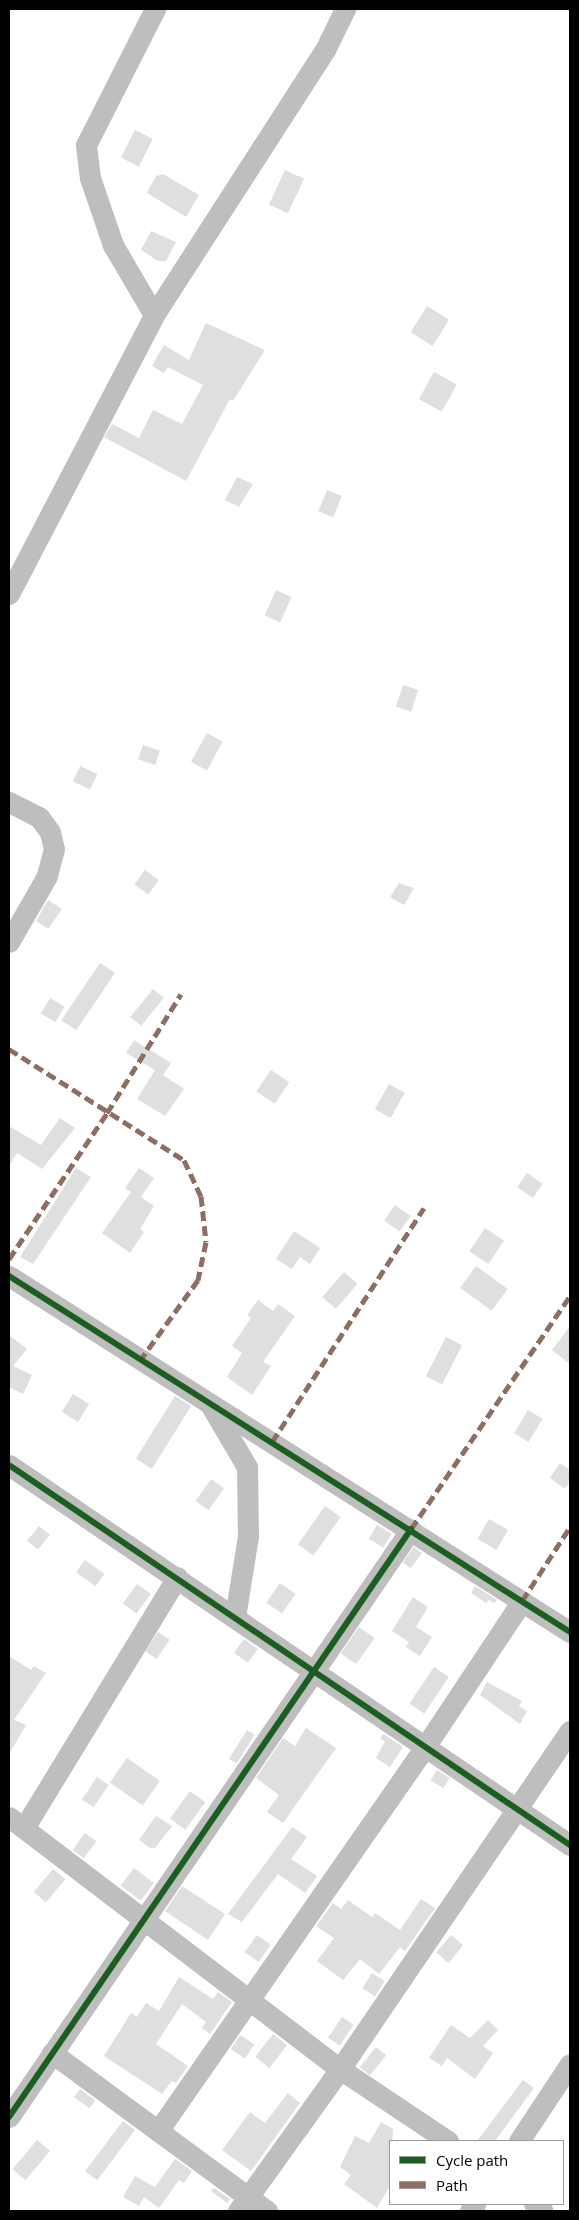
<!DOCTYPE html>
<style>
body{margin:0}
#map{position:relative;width:579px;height:2220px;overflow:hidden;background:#fff;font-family:"Open Sans",sans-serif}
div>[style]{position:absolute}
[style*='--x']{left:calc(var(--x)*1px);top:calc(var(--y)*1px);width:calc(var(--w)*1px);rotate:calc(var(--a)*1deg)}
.building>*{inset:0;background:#dfdfdf;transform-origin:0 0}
.minor>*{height:21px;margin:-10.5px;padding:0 10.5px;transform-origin:10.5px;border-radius:10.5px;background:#bebebe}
.quiet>*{height:5px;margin-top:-2.5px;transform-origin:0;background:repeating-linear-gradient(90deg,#8d6e63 0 10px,transparent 0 15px)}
.cycleway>*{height:6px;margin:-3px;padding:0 3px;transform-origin:3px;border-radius:3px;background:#1b5e20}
span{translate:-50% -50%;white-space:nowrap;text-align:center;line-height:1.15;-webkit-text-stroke:4px #fff;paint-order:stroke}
.frame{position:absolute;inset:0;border:10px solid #000;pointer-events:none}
.legend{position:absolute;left:389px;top:2140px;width:175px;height:65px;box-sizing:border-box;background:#fff;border:1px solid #999;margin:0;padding:6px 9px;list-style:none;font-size:15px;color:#000}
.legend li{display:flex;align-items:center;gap:10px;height:25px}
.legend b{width:25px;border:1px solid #999}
</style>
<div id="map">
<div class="building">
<div style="left:135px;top:130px;width:20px;height:31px;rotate:27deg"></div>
<div style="left:285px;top:170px;width:21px;height:38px;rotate:25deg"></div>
<div style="clip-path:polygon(163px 174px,199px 195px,186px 217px,147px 193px,156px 176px)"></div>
<div style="clip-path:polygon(151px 231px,176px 242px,166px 261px,158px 261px,141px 250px)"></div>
<div style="left:427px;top:306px;width:26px;height:31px;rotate:32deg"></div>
<div style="clip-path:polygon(206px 323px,265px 350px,233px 401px,230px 399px,186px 481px,104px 437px,112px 424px,139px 438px,153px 410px,182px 424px,203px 385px,168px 367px,164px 373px,152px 366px,164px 345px,189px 360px)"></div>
<div style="left:434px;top:372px;width:26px;height:31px;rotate:29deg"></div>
<div style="clip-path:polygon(237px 477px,253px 484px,239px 507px,225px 500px)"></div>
<div style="left:327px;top:490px;width:16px;height:23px;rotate:22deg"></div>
<div style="left:276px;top:590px;width:17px;height:28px;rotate:24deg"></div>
<div style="left:403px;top:685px;width:16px;height:23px;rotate:18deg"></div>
<div style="left:207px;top:733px;width:18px;height:33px;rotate:29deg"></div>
<div style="left:143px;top:745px;width:18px;height:15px;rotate:19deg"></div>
<div style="left:80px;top:766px;width:19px;height:17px;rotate:25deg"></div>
<div style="left:145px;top:870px;width:17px;height:18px;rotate:36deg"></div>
<div style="clip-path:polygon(399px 883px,414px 888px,404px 905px,390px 897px)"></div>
<div style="clip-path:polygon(48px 900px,62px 909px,48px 929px,36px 921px)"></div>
<div style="left:100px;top:963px;width:18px;height:69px;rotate:34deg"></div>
<div style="left:153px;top:989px;width:14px;height:36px;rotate:39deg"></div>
<div style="left:50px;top:998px;width:17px;height:18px;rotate:31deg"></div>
<div style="clip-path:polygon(134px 1040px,171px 1063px,163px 1075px,184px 1089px,165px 1116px,137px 1099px,155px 1070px,126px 1053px)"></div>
<div style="left:271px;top:1070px;width:22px;height:26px;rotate:34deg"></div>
<div style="left:389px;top:1084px;width:18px;height:29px;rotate:29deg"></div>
<div style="clip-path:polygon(60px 1118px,75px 1128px,42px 1169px,17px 1153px,9px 1166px,9px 1126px,41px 1145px)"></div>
<div style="clip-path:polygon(76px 1168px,91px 1177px,33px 1264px,20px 1257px)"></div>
<div style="clip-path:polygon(139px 1168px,154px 1178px,141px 1197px,154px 1206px,140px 1229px,144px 1232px,130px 1253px,102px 1233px,131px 1192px,125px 1188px)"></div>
<div style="left:527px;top:1173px;width:19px;height:17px;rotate:35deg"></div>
<div style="left:395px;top:1205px;width:19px;height:19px;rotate:35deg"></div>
<div style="left:485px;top:1228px;width:23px;height:28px;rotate:34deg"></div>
<div style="clip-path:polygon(294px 1231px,320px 1248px,310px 1264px,300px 1257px,292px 1269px,276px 1259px)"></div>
<div style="left:476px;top:1266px;width:39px;height:27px;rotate:36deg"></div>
<div style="left:344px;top:1272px;width:18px;height:33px;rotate:41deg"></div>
<div style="clip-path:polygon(258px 1300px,273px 1311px,278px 1304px,295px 1316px,263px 1362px,271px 1366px,252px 1395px,227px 1377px,242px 1353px,232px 1346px,251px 1318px,247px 1315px)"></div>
<div style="clip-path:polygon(570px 1326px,570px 1364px,552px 1350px)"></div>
<div style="clip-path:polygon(9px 1335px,27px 1349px,13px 1366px,32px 1375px,23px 1394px,9px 1387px)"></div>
<div style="left:446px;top:1337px;width:18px;height:44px;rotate:27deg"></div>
<div style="left:73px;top:1394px;width:19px;height:21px;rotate:32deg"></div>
<div style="left:175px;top:1396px;width:19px;height:74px;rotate:32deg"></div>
<div style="left:528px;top:1410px;width:17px;height:27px;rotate:31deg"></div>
<div style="clip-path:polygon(560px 1463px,570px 1470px,570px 1481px,565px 1489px,550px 1478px)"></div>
<div style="left:211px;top:1479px;width:16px;height:27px;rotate:35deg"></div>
<div style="left:325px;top:1506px;width:19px;height:47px;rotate:35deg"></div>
<div style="left:489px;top:1519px;width:22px;height:23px;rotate:30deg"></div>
<div style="left:377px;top:1525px;width:17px;height:16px;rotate:31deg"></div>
<div style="left:39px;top:1526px;width:14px;height:19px;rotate:39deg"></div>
<div style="left:414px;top:1547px;width:10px;height:19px;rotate:37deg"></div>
<div style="left:85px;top:1560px;width:24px;height:15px;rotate:36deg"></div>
<div style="left:280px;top:1583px;width:19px;height:24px;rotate:35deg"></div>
<div style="left:137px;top:1584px;width:17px;height:24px;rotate:36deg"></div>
<div style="clip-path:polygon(475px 1586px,497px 1600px,494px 1603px,489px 1600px,486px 1603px,471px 1593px)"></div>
<div style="clip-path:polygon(413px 1597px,428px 1607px,416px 1627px,432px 1637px,420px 1656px,406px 1647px,409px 1642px,392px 1631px)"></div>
<div style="left:359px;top:1627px;width:19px;height:32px;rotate:35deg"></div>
<div style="left:158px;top:1632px;width:14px;height:23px;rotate:34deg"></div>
<div style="left:244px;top:1639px;width:17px;height:17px;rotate:36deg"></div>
<div style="clip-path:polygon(9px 1656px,31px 1670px,34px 1666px,46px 1673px,14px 1720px,26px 1725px,9px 1754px)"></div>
<div style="left:434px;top:1667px;width:18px;height:44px;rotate:34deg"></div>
<div style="clip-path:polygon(487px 1682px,522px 1701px,519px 1706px,527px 1711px,520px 1724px,480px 1695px)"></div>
<div style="clip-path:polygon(306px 1728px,336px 1748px,283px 1823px,267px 1812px,279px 1795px,256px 1778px,283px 1738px,295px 1746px)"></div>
<div style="left:247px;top:1730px;width:9px;height:34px;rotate:32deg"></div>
<div style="clip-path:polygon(383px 1734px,403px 1747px,390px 1767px,376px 1758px,385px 1742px,380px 1738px)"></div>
<div style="left:127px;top:1758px;width:40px;height:30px;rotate:35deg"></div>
<div style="left:437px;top:1770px;width:15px;height:12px;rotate:32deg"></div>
<div style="left:97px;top:1777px;width:14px;height:27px;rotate:34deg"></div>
<div style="left:190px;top:1791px;width:19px;height:34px;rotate:36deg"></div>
<div style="clip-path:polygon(156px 1816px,172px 1826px,155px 1848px,150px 1848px,139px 1840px)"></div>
<div style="clip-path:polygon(292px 1827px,307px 1837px,291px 1859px,317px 1876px,305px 1893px,278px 1874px,242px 1922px,228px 1914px)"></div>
<div style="left:85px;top:1833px;width:14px;height:21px;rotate:36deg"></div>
<div style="left:134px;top:1868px;width:25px;height:22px;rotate:37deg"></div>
<div style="left:53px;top:1869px;width:16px;height:30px;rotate:40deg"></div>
<div style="clip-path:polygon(182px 1886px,225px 1914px,208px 1940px,165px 1911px,162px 1916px)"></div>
<div style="clip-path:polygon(421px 1899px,435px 1908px,405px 1951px,400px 1947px,379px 1974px,360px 1959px,343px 1980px,317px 1961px,334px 1938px,316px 1926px,333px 1903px,341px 1909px,348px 1900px,372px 1917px,375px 1913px,400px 1930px)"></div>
<div style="left:257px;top:1935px;width:17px;height:21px;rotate:36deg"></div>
<div style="left:451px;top:1935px;width:16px;height:23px;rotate:40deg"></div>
<div style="left:372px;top:1973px;width:15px;height:18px;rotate:32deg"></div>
<div style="clip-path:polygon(179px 1977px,213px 1999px,218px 1992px,232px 2002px,210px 2034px,202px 2028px,206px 2022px,182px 2004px,156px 2044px,188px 2066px,176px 2083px,172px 2081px,162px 2094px,104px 2056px,131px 2013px,137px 2017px,146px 2003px,159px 2011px)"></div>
<div style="left:342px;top:2017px;width:14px;height:25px;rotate:34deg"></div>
<div style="clip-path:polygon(488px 2020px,498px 2030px,483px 2046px,493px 2053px,475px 2079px,447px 2058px,442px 2066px,429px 2058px,451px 2025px,470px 2038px)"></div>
<div style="left:273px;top:2034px;width:18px;height:29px;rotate:38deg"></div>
<div style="left:240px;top:2035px;width:17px;height:17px;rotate:33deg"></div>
<div style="left:376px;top:2047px;width:13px;height:26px;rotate:39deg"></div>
<div style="clip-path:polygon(523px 2080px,534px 2088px,495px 2141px,477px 2141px)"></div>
<div style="left:80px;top:2089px;width:19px;height:10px;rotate:36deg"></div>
<div style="clip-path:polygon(288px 2093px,300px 2103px,251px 2171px,222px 2150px,250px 2112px,265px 2123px)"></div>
<div style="left:123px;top:2121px;width:15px;height:63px;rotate:37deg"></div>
<div style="clip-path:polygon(381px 2122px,393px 2129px,390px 2186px,377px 2208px,344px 2184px,351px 2175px,340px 2167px,355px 2136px,369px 2143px)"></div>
<div style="left:37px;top:2140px;width:17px;height:38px;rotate:40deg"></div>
<div style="clip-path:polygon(175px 2159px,192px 2171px,184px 2183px,179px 2180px,159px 2208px,144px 2197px,139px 2206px,123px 2197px,135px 2176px,155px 2187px)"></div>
<div style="clip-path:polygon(214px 2188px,230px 2199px,227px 2203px,211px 2191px)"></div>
</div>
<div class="minor">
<div style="--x:154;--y:315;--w:315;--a:-57.2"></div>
<div style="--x:325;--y:50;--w:46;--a:-64"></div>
<div style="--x:9;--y:594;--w:314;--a:-62.5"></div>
<div style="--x:154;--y:315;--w:81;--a:-120.4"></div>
<div style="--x:113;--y:245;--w:71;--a:-108.9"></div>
<div style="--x:90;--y:178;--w:33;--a:-97"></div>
<div style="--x:86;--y:145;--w:153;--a:-63.1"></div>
<div style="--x:9;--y:802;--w:34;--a:27"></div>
<div style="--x:39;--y:817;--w:19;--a:54"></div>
<div style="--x:50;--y:832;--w:17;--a:77"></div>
<div style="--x:54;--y:849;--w:28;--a:105"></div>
<div style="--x:47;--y:876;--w:76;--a:119.9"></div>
<div style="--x:9;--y:1276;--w:664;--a:32.4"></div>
<div style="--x:210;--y:1404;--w:73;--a:59.6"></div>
<div style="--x:247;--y:1467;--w:69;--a:89.2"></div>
<div style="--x:248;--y:1536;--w:82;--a:99.1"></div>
<div style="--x:9;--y:1465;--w:678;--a:34.11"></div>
<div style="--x:9;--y:1817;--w:416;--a:37.3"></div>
<div style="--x:340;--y:2069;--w:130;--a:33.7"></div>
<div style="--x:24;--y:1828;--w:294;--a:-58.6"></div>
<div style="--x:52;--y:2053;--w:267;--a:36.3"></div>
<div style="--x:9;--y:2117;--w:712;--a:-55.64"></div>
<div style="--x:158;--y:2131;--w:468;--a:-55.2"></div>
<div style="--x:425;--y:1747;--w:175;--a:-56.4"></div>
<div style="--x:519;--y:2141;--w:92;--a:-56.5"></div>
<div style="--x:534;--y:2204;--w:11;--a:38"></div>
<div style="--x:238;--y:2211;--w:175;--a:-54.3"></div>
<div style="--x:340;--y:2069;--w:409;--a:-55.8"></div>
<div style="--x:470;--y:2211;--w:9;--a:-54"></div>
</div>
<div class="quiet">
<div style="--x:9;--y:1049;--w:207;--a:32.4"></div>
<div style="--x:184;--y:1160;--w:40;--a:65"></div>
<div style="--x:201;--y:1196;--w:46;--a:83.8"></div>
<div style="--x:206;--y:1242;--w:39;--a:102"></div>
<div style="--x:198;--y:1280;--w:97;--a:125.8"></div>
<div style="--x:9;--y:1259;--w:176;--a:-56.1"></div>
<div style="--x:107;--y:1113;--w:140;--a:-58.1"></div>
<div style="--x:272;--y:1442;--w:279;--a:-57"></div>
<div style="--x:411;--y:1529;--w:282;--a:-55.7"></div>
<div style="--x:522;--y:1601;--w:88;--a:-57"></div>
</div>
<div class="cycleway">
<div style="--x:9;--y:1276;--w:664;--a:32.4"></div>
<div style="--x:9;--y:1465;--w:678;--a:34.11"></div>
<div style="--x:9;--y:2117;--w:712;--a:-55.64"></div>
</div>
<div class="frame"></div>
<ul class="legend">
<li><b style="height:6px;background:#1b5e20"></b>Cycle path</li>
<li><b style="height:6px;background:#8d6e63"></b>Path</li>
</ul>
</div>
